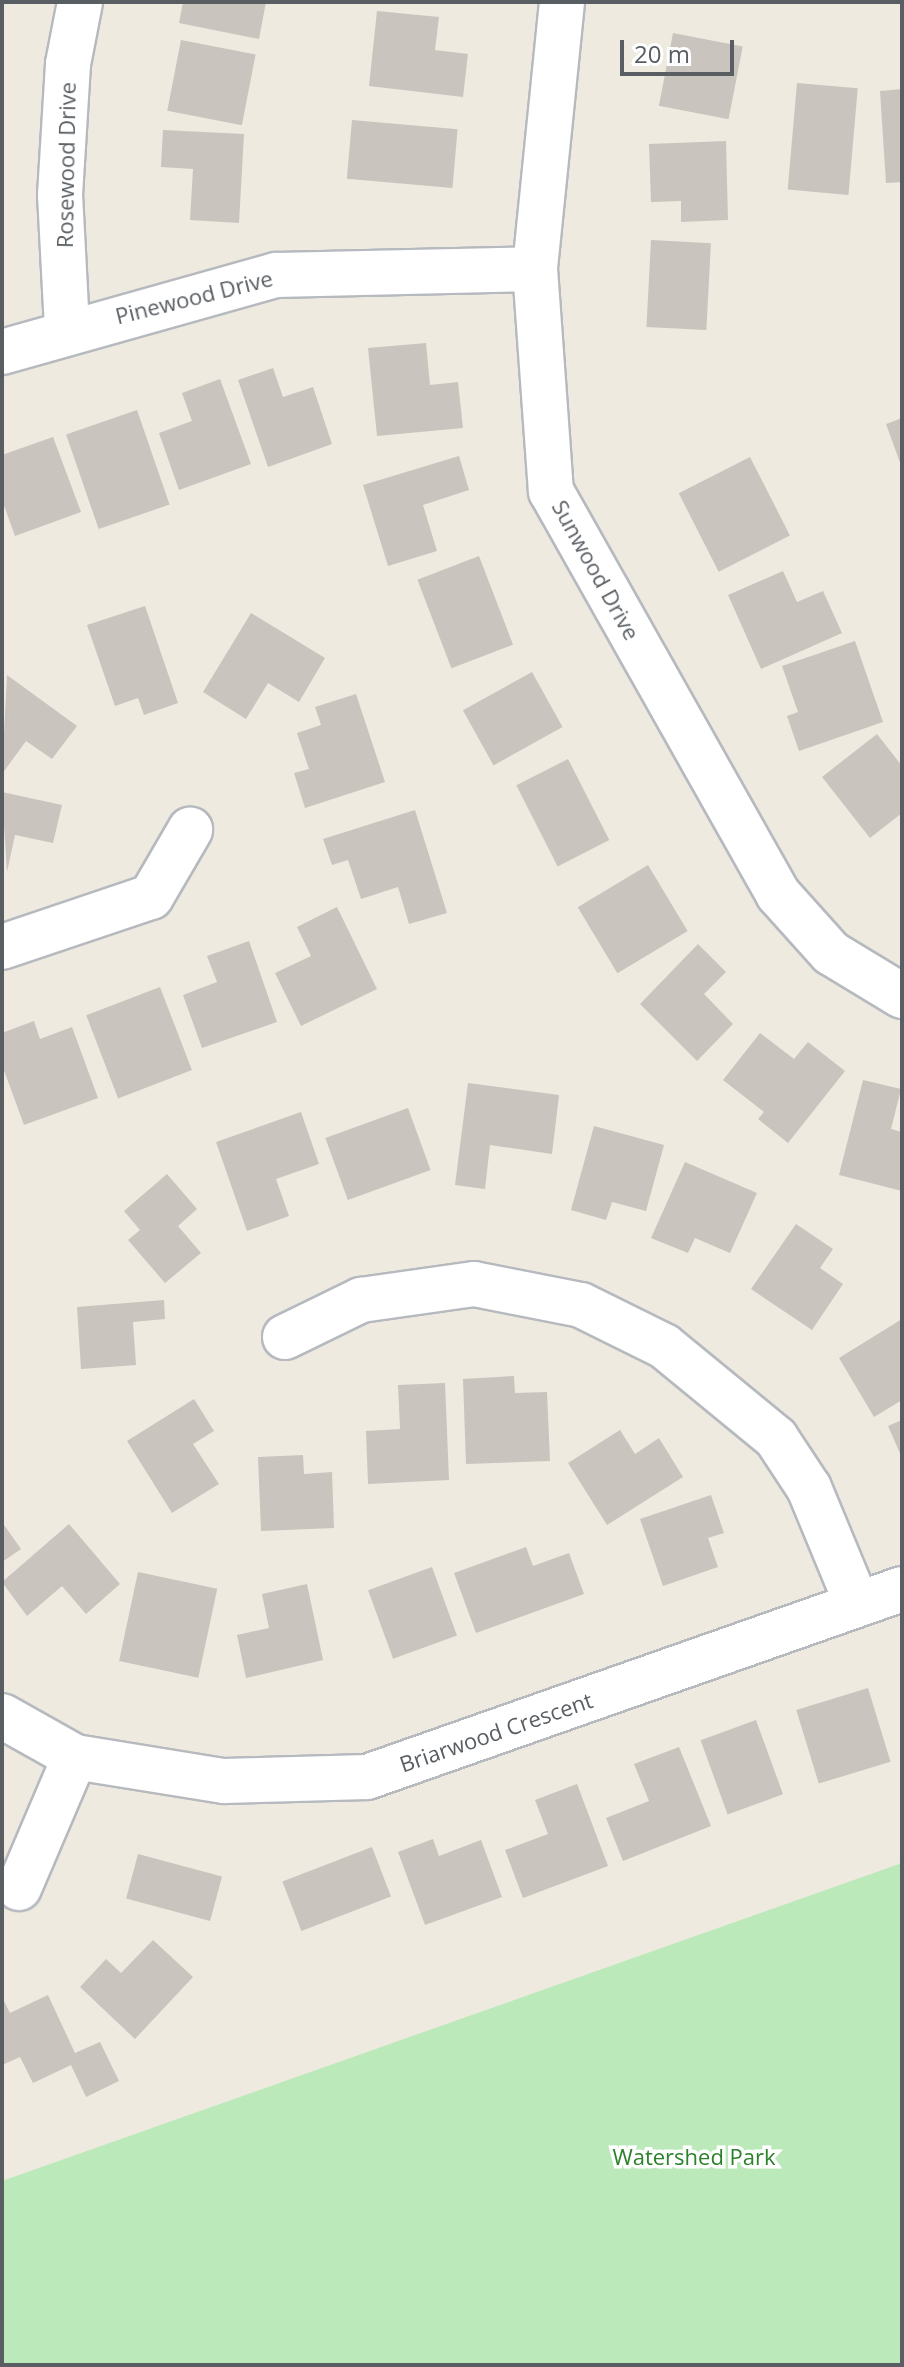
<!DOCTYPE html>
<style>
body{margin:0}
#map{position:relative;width:904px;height:2367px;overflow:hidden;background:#eeeae0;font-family:"Open Sans",sans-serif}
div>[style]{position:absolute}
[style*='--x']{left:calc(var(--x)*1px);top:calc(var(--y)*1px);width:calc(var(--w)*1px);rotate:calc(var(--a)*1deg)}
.green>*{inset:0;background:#bce9b9}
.building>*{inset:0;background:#c9c4bd;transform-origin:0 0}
.roads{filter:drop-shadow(2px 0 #b6babf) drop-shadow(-2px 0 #b6babf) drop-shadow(0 2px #b6babf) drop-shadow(0 -2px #b6babf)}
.minor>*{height:44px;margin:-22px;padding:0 22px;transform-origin:22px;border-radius:22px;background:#fff}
span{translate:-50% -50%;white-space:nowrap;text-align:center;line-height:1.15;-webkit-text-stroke:7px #fff;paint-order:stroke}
.street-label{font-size:22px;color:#595e63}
.park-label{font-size:22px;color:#2c822a}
.frame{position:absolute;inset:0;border:4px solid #595e63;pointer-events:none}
.scale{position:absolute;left:620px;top:40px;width:114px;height:36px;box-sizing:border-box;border:4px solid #595e63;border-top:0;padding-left:10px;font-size:24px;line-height:28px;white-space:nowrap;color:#595e63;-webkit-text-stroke:6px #fff;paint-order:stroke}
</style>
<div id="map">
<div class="green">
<div style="clip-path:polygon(902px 1863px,902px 2365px,2px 2365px,2px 2181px)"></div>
</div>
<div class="building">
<div style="clip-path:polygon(183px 2px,266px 2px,259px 39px,179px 23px)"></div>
<div style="clip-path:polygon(377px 11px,439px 17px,435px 50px,468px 54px,463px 97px,369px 86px)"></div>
<div style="left:673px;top:33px;width:71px;height:74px;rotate:11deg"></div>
<div style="left:181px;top:40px;width:76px;height:72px;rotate:11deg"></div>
<div style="left:797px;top:83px;width:61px;height:107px;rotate:5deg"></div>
<div style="clip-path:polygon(902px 89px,902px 182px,886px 183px,880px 91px)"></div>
<div style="left:352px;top:120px;width:106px;height:59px;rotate:5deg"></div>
<div style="clip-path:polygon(163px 130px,244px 134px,239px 223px,190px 220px,193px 169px,161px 167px)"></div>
<div style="clip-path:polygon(726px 141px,728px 220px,681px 222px,681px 201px,651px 202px,649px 144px)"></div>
<div style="left:651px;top:240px;width:60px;height:87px;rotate:3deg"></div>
<div style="clip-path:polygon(426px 343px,430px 385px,458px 382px,463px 428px,377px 436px,368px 348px)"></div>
<div style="clip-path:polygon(273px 368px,283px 397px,313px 387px,332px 444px,268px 467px,238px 380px)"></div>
<div style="clip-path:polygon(220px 379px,251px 464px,179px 490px,159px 433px,192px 421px,182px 393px)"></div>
<div style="left:137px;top:410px;width:100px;height:75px;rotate:71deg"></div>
<div style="clip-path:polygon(902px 418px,902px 468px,886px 424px)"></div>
<div style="clip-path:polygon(53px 437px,81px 512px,15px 536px,2px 500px,2px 455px)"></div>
<div style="clip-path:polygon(459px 456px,469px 490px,423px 505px,437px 551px,388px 566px,363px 485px)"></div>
<div style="left:750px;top:457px;width:88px;height:80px;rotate:63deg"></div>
<div style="left:479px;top:556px;width:95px;height:66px;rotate:69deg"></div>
<div style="clip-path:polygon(783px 571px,797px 602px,823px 591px,842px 633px,761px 669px,728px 595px)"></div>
<div style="clip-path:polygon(145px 606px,178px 703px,144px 715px,138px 698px,115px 706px,87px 625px)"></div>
<div style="clip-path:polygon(251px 613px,325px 658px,299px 702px,268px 683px,246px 719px,203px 692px)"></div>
<div style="clip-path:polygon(855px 641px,883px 722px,799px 751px,787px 716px,798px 712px,782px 666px)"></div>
<div style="left:532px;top:672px;width:63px;height:79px;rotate:61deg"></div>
<div style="clip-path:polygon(7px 675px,77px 726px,52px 759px,26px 741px,2px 774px)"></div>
<div style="clip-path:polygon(356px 694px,385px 782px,305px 808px,294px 773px,309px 769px,297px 733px,321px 725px,315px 707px)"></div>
<div style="clip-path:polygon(877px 734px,902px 766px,902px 813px,870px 838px,822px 777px)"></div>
<div style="left:568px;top:759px;width:91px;height:58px;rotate:63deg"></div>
<div style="clip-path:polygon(2px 792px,62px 805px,53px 843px,15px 835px,7px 872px)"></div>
<div style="clip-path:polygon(415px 810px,447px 913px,409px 924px,398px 887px,361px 899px,348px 860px,332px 865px,323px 839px)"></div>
<div style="left:648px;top:865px;width:77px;height:82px;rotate:59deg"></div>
<div style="clip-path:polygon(337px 907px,377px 989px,301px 1026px,275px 973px,311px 956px,297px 927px)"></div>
<div style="clip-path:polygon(249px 941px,277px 1022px,202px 1048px,183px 995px,217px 982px,207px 956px)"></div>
<div style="clip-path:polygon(698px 944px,726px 972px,704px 994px,733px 1024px,697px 1061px,640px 1004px)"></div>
<div style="left:160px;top:987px;width:89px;height:79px;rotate:69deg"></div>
<div style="clip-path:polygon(34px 1021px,40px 1039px,72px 1027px,98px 1098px,24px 1125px,2px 1065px,2px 1033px)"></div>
<div style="clip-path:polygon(760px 1033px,794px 1059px,808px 1042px,845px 1071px,788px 1143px,758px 1119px,764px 1112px,723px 1080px)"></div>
<div style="clip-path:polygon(863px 1080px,901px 1089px,891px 1129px,902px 1132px,902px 1191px,839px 1175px)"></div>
<div style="clip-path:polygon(468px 1083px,559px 1095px,552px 1154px,490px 1145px,485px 1189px,455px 1185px)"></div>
<div style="left:408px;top:1108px;width:66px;height:88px;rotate:70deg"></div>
<div style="clip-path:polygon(301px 1112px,319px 1164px,276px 1179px,289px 1216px,247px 1231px,216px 1142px)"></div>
<div style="clip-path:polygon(594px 1126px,664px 1145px,646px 1211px,612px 1202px,606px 1220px,571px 1210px)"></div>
<div style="clip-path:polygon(685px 1162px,757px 1193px,730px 1253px,695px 1238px,688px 1253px,651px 1238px)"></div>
<div style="clip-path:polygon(167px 1174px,197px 1209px,178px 1226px,201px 1253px,165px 1283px,128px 1240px,140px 1230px,124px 1211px)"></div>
<div style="clip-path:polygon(796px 1224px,833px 1249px,820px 1268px,843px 1284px,812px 1330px,751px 1289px)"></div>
<div style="clip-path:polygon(164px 1300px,165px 1319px,133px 1322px,136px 1365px,81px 1369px,77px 1307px)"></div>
<div style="clip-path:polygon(902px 1319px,902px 1400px,874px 1417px,839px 1358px)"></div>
<div style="clip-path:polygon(514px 1376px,515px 1393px,547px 1392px,550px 1461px,466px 1464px,463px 1379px)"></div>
<div style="clip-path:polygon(445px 1383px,449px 1480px,368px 1484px,366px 1431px,400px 1429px,398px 1385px)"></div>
<div style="clip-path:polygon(194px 1399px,214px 1431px,193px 1444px,219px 1484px,172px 1513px,127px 1441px)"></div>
<div style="clip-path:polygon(902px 1420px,902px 1458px,888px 1426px)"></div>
<div style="clip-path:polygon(620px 1430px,635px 1454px,659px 1438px,683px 1477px,607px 1525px,568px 1463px)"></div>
<div style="clip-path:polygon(303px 1455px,304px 1474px,332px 1472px,334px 1528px,261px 1531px,258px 1457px)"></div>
<div style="clip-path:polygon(711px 1495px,724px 1533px,708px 1538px,718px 1567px,663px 1586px,640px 1519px)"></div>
<div style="clip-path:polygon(2px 1522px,21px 1549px,2px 1562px)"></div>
<div style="clip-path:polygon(69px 1524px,120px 1584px,86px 1614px,62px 1586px,27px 1616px,2px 1582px)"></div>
<div style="clip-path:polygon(526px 1547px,533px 1566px,569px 1553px,584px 1594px,476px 1633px,454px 1573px)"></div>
<div style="left:432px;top:1567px;width:73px;height:68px;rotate:70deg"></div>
<div style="left:138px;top:1572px;width:81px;height:91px;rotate:12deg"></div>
<div style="clip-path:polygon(307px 1584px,323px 1660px,246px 1678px,237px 1635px,269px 1628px,262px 1594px)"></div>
<div style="left:868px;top:1688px;width:77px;height:75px;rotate:73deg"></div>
<div style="left:756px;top:1720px;width:79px;height:59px;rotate:70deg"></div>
<div style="clip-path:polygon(679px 1747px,711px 1826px,623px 1861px,606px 1818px,649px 1801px,634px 1764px)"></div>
<div style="clip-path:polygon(577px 1784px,608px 1866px,523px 1898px,505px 1850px,548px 1834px,535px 1800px)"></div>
<div style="clip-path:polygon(433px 1839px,439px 1856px,481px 1840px,502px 1897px,425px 1925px,398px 1852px)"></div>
<div style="left:372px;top:1847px;width:53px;height:96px;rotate:69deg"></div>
<div style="left:138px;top:1854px;width:87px;height:46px;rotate:15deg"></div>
<div style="clip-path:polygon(153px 1940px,193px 1977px,135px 2039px,80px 1987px,106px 1959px,121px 1973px)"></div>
<div style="clip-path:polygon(48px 1995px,75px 2053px,100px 2042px,119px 2081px,86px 2097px,71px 2065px,33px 2083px,20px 2057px,2px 2065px,2px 1997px,10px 2013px)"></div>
</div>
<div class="roads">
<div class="minor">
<div style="--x:562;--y:2;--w:268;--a:95.8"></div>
<div style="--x:535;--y:269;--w:223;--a:85.9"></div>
<div style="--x:551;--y:491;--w:463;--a:60.6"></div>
<div style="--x:778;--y:894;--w:79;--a:48.1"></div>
<div style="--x:831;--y:953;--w:83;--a:31.2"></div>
<div style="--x:67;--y:328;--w:133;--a:-93"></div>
<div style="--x:60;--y:195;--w:131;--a:-86.5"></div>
<div style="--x:68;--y:64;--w:63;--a:-79"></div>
<div style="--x:2;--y:352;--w:285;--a:-15.7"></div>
<div style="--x:276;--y:275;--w:259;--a:-1.3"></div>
<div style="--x:2;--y:947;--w:157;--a:-18.6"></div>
<div style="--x:151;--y:897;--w:78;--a:-59.8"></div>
<div style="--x:285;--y:1337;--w:85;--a:-26"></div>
<div style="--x:361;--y:1300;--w:114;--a:-8.1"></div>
<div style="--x:474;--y:1284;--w:109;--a:11.1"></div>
<div style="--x:581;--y:1305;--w:93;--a:26.3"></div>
<div style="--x:664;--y:1346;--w:145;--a:39.4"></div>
<div style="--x:776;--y:1438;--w:60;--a:56.6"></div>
<div style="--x:809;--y:1488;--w:126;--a:67.5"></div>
<div style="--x:2;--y:1716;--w:84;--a:29.3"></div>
<div style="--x:75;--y:1757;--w:151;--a:9.2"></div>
<div style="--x:224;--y:1781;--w:143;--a:-1.6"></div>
<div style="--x:367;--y:1777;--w:567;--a:-19.36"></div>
<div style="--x:19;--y:1888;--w:142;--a:-66.9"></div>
</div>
</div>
<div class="street-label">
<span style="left:66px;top:165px;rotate:-89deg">Rosewood Drive</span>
<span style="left:194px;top:297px;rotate:-14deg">Pinewood Drive</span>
<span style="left:596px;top:570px;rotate:61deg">Sunwood Drive</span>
<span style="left:496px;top:1732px;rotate:-19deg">Briarwood Crescent</span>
</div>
<div class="park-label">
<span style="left:694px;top:2157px">Watershed Park</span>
</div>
<div class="frame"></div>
<div class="scale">20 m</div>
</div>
